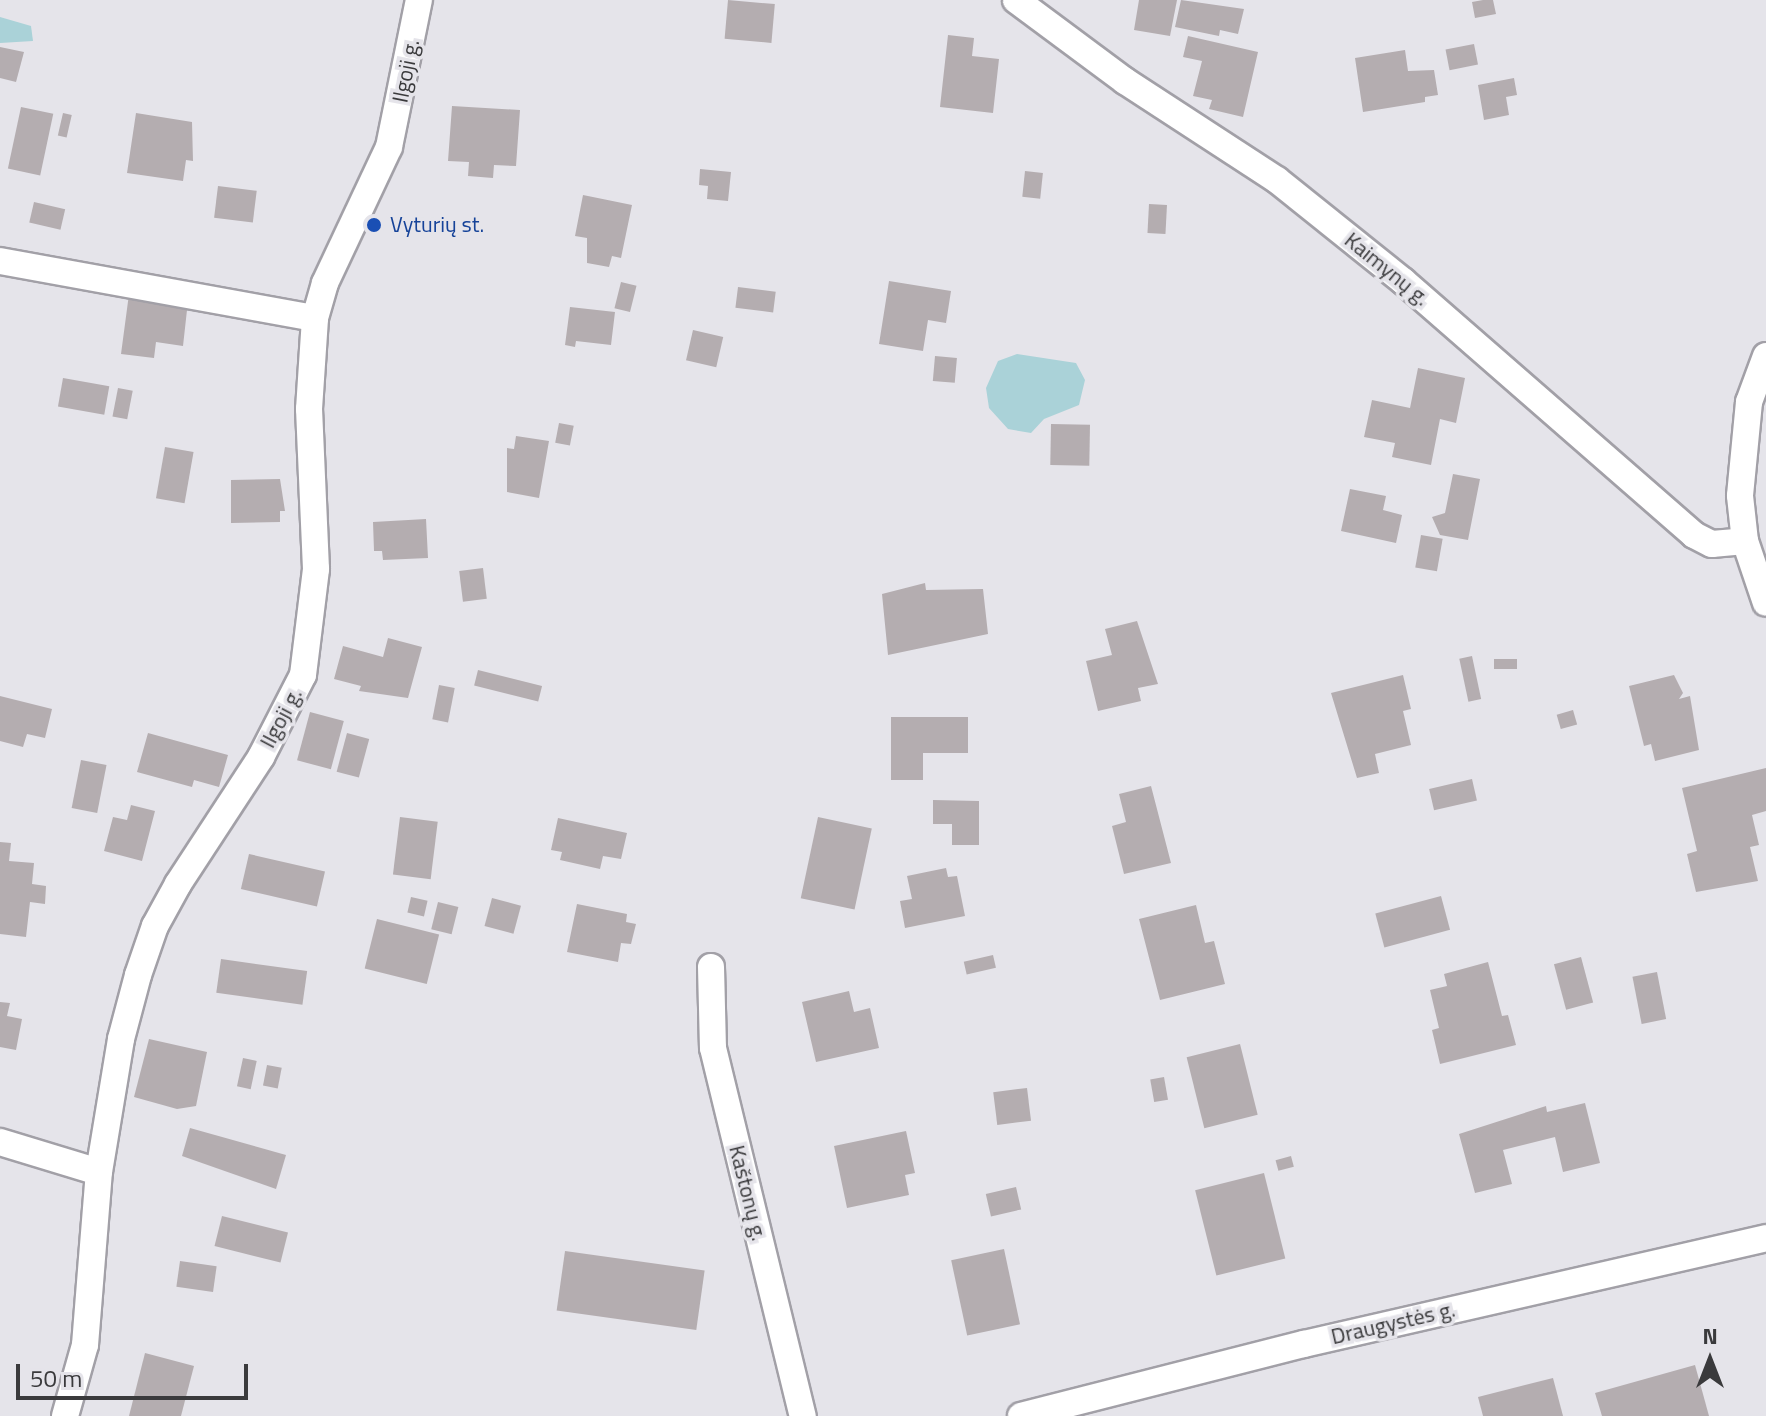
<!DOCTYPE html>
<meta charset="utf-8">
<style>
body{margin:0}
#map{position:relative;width:1766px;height:1416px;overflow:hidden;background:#e5e4ea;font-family:"Titillium Web",sans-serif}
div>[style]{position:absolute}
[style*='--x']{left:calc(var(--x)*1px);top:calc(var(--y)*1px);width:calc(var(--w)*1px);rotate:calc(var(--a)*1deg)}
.water>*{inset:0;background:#aad2d8}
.building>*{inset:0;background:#b4adb0;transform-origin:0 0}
.roads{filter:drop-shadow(2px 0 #a2a0a7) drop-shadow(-2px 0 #a2a0a7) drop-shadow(0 2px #a2a0a7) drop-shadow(0 -2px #a2a0a7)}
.street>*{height:26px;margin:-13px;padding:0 13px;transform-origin:13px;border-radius:13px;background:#fff}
.dots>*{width:22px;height:22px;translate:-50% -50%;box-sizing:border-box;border:4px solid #e5e4ea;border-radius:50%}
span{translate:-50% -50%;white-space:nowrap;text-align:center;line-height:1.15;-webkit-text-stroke:7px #e5e4ea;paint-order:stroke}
.street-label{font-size:22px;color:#3a3a3c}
.transit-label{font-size:22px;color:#164399}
.left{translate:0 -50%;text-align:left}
.north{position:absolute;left:1670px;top:1320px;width:80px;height:80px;-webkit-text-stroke:6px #e5e4ea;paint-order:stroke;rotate:0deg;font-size:22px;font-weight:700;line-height:32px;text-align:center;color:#3a3a3c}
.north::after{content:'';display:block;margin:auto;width:28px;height:36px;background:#3a3a3c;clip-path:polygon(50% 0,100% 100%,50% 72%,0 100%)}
.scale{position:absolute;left:16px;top:1364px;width:232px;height:36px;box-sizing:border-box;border:4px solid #3a3a3c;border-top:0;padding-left:10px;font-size:24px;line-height:28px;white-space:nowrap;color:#3a3a3c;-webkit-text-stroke:6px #e5e4ea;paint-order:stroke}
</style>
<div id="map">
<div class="water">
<div style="clip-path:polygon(0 17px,31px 26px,33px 41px,0 43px)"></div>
<div style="clip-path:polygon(1017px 354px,1076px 363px,1085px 380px,1079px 405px,1044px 419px,1031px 433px,1008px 429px,989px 408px,986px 388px,998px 361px)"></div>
</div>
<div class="building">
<div style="left:728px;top:0;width:47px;height:39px;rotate:5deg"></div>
<div style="clip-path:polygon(1139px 0,1177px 0,1170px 36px,1134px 30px)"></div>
<div style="clip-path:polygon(1181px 0,1244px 9px,1238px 34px,1220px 30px,1219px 36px,1175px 27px)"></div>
<div style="clip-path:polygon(1483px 0,1493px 0,1496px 14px,1475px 18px,1472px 2px)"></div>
<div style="clip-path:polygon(948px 35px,974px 38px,972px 56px,999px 59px,993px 113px,940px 107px)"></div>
<div style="clip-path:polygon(1188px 36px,1258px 52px,1243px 117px,1209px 109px,1212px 100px,1193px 96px,1202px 61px,1183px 57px)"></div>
<div style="left:1474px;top:44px;width:21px;height:29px;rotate:79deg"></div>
<div style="clip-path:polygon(0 47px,24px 52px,16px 82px,0 78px)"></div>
<div style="clip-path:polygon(1405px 50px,1408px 71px,1434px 70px,1438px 95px,1425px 97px,1425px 102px,1363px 112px,1355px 58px)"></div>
<div style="clip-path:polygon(1514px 78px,1517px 95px,1506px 97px,1509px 115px,1484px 120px,1478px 85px)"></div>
<div style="clip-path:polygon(452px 106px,520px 110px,516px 166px,494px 165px,493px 178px,468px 176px,469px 162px,448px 161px)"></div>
<div style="left:21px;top:107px;width:33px;height:63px;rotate:12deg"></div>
<div style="left:63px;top:113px;width:9px;height:23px;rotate:13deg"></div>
<div style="clip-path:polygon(136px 113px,192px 122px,193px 161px,186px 160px,183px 181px,127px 173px)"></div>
<div style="clip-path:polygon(700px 169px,731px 172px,728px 201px,707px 199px,708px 186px,699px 185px)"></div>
<div style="left:1025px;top:171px;width:18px;height:26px;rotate:6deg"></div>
<div style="left:218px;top:186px;width:39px;height:32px;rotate:7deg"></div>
<div style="clip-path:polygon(583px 195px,632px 205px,621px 258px,612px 256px,609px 267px,587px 263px,587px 238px,575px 236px)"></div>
<div style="left:34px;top:202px;width:32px;height:21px;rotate:13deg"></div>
<div style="left:1149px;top:204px;width:18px;height:29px;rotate:3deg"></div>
<div style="clip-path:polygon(889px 281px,951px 291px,946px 323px,928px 320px,923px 351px,879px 344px)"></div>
<div style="left:621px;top:282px;width:16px;height:27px;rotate:14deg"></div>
<div style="left:738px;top:287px;width:38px;height:21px;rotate:7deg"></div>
<div style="clip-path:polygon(129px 294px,188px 301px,183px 346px,156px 342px,154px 358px,121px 354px)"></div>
<div style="clip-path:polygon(570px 307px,615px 312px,611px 345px,576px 341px,575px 347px,565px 345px)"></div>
<div style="left:693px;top:330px;width:31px;height:31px;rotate:13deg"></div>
<div style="left:935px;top:356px;width:22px;height:25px;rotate:5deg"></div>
<div style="clip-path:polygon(1418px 368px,1465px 378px,1456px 423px,1440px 419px,1431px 465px,1392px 457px,1395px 443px,1364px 437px,1372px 400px,1410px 408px)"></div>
<div style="left:63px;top:378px;width:47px;height:29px;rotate:10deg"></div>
<div style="left:118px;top:388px;width:15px;height:29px;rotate:11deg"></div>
<div style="left:559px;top:423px;width:15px;height:20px;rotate:11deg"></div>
<div style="left:1051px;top:424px;width:39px;height:41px;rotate:1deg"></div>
<div style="clip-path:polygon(516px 436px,549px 441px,539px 498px,507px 492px,507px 448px,514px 449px)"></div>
<div style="left:165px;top:447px;width:29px;height:52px;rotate:10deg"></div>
<div style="clip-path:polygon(1453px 474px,1480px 479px,1468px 540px,1440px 535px,1432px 517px,1445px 513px)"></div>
<div style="clip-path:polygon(280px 479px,285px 511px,280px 511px,280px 522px,231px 523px,231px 480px)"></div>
<div style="clip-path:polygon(1350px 489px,1386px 496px,1383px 510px,1402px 515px,1396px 543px,1341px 531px)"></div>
<div style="clip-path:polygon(426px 519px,428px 558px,383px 560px,382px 551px,374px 551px,373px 522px)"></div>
<div style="left:1421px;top:535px;width:22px;height:33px;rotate:10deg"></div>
<div style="left:483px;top:568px;width:31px;height:24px;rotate:83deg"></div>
<div style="clip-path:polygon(925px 583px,926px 590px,983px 589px,988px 634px,888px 655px,882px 594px)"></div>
<div style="clip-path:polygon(1137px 621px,1158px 684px,1138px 688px,1141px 701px,1098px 711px,1086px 661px,1112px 655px,1105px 629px)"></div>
<div style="clip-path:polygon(388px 638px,422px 647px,408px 698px,359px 691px,361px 686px,334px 679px,343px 646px,383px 657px)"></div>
<div style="left:1472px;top:656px;width:44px;height:13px;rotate:78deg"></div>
<div style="left:1517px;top:659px;width:10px;height:23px;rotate:90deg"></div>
<div style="left:478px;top:670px;width:66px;height:16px;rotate:14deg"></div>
<div style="clip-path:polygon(1403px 675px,1411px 709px,1403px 711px,1411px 745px,1375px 754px,1379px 773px,1357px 778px,1331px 693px)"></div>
<div style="clip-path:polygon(1674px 675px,1683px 693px,1679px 699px,1690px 696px,1699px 750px,1655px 761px,1651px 744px,1644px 746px,1629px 686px)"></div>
<div style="left:439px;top:685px;width:16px;height:35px;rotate:11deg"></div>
<div style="clip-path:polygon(0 696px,52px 709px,45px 738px,27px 734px,23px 747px,0 741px)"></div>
<div style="left:1573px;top:710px;width:15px;height:17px;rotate:74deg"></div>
<div style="left:310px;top:712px;width:35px;height:50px;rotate:15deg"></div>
<div style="clip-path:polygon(891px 717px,968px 717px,968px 753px,923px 753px,923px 780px,891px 780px)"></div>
<div style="clip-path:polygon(148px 733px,228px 755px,219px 787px,194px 780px,192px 787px,137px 772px)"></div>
<div style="left:347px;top:733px;width:23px;height:40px;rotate:15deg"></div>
<div style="left:81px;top:760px;width:26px;height:49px;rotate:11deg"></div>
<div style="clip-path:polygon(1766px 768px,1766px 811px,1752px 815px,1759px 845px,1750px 847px,1758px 881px,1696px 892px,1687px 854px,1697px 851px,1682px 788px)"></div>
<div style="left:1472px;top:779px;width:22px;height:44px;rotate:77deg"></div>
<div style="clip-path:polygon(1151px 786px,1171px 863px,1124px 874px,1112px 826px,1126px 822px,1119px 794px)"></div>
<div style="clip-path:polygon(933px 800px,979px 801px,979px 845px,952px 845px,952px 824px,933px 824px)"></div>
<div style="clip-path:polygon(131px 805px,155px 811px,142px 861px,104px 851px,113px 817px,127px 820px)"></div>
<div style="left:400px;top:817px;width:38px;height:58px;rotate:7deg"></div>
<div style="left:818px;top:817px;width:55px;height:83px;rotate:12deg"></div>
<div style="clip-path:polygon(558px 818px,627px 833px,621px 859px,603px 856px,600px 869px,560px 860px,562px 852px,551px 850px)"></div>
<div style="clip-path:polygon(0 842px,11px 843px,9px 861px,34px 863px,32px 884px,46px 886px,45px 904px,30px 902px,26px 937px,0 934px)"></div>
<div style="left:249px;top:854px;width:78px;height:36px;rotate:13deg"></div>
<div style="clip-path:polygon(946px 868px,948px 877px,957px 876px,965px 916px,905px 928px,900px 901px,912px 899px,907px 876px)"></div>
<div style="left:1441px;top:896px;width:35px;height:68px;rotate:75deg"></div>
<div style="left:411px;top:897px;width:17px;height:16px;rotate:13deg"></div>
<div style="left:492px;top:898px;width:30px;height:29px;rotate:15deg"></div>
<div style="left:438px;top:902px;width:21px;height:28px;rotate:14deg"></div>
<div style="clip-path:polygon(577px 904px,627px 914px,626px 922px,636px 924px,631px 944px,621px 943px,618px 962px,567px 952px)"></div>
<div style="clip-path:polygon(1196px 905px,1205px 943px,1214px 941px,1225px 984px,1160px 1000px,1139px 919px)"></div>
<div style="left:377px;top:919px;width:64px;height:51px;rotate:14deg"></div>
<div style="left:993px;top:955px;width:13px;height:30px;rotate:77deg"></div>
<div style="left:1581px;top:957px;width:47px;height:28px;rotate:75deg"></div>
<div style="left:221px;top:959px;width:87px;height:34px;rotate:8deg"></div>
<div style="clip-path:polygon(1488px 962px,1502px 1016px,1508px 1015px,1516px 1045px,1440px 1064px,1432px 1030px,1439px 1028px,1430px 990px,1447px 986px,1444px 974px)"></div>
<div style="left:1657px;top:972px;width:48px;height:25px;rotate:79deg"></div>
<div style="clip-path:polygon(849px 991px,854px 1012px,870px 1008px,879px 1048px,816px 1062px,802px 1002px)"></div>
<div style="clip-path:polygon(0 1002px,10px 1003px,7px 1016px,22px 1019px,16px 1050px,0 1047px)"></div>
<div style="clip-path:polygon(149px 1039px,207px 1052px,196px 1106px,177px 1109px,134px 1097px)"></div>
<div style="left:1240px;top:1044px;width:73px;height:55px;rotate:76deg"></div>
<div style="left:243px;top:1058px;width:14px;height:29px;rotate:12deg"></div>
<div style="left:267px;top:1065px;width:15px;height:21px;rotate:11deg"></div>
<div style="left:1164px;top:1077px;width:23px;height:14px;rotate:80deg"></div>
<div style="left:1027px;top:1088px;width:33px;height:34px;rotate:83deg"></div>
<div style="clip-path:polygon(1585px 1103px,1600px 1163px,1563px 1172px,1555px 1137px,1503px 1150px,1512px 1184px,1475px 1193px,1459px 1134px,1546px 1106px,1547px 1112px)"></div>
<div style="clip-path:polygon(190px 1128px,286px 1155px,276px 1189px,182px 1156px)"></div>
<div style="clip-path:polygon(906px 1131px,915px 1173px,905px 1175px,909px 1195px,847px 1208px,834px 1146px)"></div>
<div style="left:1291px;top:1156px;width:11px;height:16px;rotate:75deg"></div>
<div style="left:1264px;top:1173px;width:88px;height:71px;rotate:76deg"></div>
<div style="left:1016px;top:1187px;width:23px;height:31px;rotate:77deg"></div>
<div style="left:222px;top:1216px;width:68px;height:31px;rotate:14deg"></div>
<div style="left:1004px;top:1249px;width:77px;height:54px;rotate:78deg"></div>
<div style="left:565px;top:1251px;width:141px;height:60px;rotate:8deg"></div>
<div style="left:180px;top:1261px;width:37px;height:26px;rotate:8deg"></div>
<div style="clip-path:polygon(145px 1353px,194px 1366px,181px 1416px,129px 1416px)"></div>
<div style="clip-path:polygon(1695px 1365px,1709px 1416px,1602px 1416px,1595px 1393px)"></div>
<div style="clip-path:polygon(1553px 1378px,1563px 1416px,1483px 1416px,1478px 1397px)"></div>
</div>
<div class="roads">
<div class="street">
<div style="--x:1016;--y:0;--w:136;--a:36.6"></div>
<div style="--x:1125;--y:81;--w:181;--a:33.1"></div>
<div style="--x:1277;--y:180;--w:161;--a:38.7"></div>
<div style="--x:1403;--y:281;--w:386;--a:41.1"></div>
<div style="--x:1694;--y:535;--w:20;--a:27"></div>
<div style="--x:1712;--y:544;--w:33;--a:-5"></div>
<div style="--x:0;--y:261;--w:320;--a:10.3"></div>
<div style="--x:1766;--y:356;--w:49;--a:110.3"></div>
<div style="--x:1749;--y:402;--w:94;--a:95.5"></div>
<div style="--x:1740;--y:496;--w:45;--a:83.7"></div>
<div style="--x:1745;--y:541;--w:65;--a:71.3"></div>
<div style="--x:711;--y:967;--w:81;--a:88.6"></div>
<div style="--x:713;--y:1048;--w:379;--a:76.3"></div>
<div style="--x:0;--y:1142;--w:103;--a:16.9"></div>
<div style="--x:65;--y:1416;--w:74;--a:-74.3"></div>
<div style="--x:85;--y:1345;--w:174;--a:-85.4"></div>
<div style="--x:99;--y:1172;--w:135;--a:-80.6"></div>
<div style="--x:121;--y:1039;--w:66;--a:-75.1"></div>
<div style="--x:138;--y:975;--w:52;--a:-70.9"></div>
<div style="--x:155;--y:926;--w:48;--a:-61.3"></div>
<div style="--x:178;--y:884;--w:152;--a:-56.8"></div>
<div style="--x:261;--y:757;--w:92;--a:-62.9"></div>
<div style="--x:303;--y:675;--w:107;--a:-83"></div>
<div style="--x:316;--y:569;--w:160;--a:-92.5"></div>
<div style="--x:309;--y:409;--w:91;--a:-86.2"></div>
<div style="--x:315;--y:318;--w:36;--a:-74"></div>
<div style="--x:325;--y:283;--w:150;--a:-64.8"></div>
<div style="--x:389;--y:147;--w:150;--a:-78.5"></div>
<div style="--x:1021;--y:1416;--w:292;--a:-14.3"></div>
<div style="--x:1304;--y:1344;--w:474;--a:-12.9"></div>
</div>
</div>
<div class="dots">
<div style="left:374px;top:225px;background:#1a4fb4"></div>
</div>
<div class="street-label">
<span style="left:406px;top:71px;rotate:-79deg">Ilgoji g.</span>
<span style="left:1387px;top:269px;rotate:39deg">Kaimynų g.</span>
<span style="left:281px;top:718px;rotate:-62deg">Ilgoji g.</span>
<span style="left:748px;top:1193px;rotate:76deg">Kaštonų g.</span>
<span style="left:1393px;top:1323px;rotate:-13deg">Draugystės g.</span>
</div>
<div class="transit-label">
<span class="left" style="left:390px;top:225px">Vyturių st.</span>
</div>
<div class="north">N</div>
<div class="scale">50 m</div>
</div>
